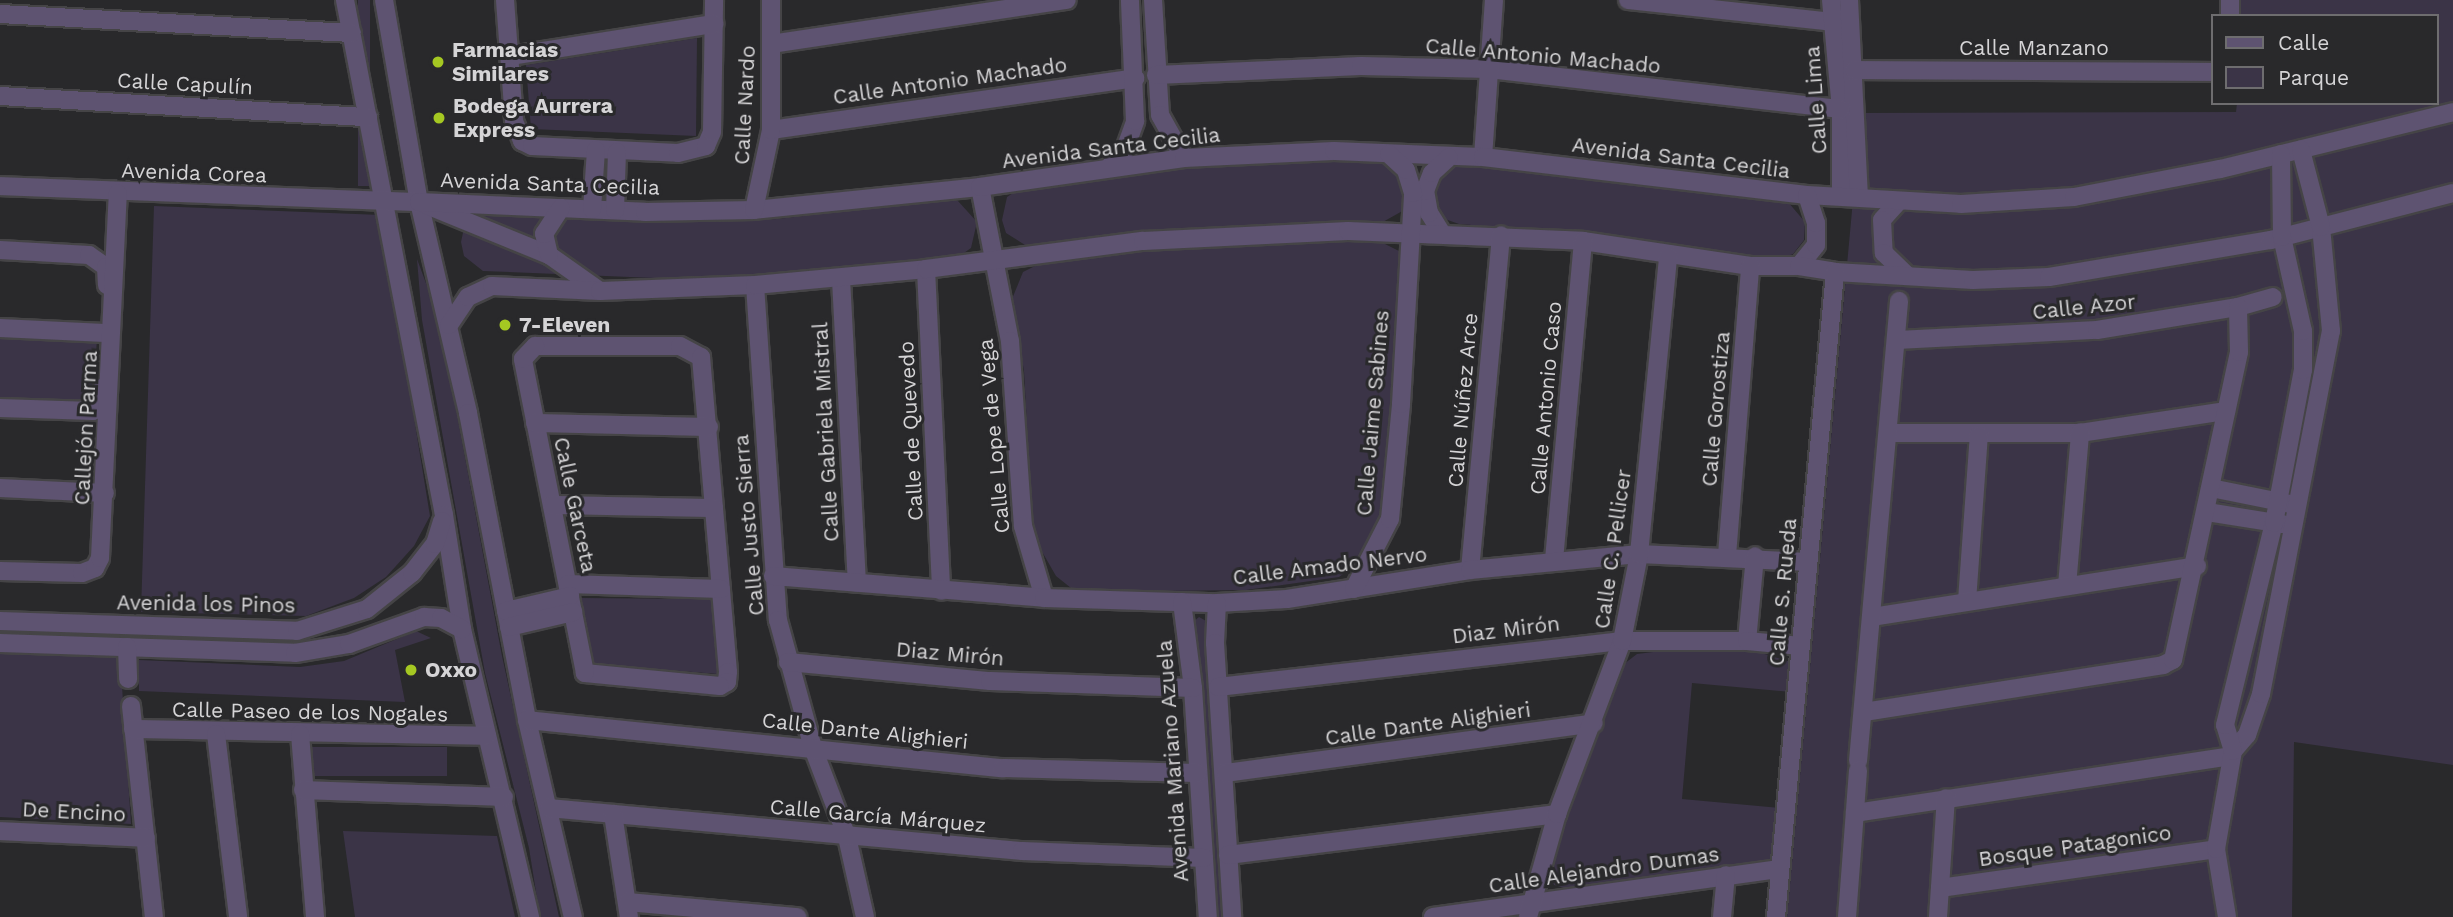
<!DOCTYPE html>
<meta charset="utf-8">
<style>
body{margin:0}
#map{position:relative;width:2453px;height:917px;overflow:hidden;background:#29292b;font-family:"Work Sans",sans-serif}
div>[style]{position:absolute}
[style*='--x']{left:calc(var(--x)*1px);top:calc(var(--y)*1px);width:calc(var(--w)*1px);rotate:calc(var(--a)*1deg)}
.green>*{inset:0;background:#3b3447;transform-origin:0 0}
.roads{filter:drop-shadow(2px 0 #454446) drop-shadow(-2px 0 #454446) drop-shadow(0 2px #454446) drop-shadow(0 -2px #454446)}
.minor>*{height:18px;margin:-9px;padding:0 9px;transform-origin:9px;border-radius:9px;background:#5e5371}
.dots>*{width:19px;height:19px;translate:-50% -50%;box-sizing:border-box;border:4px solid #29292b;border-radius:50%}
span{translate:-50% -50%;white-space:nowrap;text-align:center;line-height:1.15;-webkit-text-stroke:6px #29292b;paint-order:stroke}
.street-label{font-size:21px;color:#d5d4d6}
.poi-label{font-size:21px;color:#d5d4d6;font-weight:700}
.left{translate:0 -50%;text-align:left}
.legend{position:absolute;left:2211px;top:14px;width:228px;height:91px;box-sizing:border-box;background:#29292b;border:2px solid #6e6d6f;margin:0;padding:9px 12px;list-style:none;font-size:21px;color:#d5d4d6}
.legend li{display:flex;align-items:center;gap:14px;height:35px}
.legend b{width:35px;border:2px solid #6e6d6f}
</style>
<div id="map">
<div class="green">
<div style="left:358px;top:0;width:12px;height:186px"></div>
<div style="clip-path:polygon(2240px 0,2453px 0,2453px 765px,2294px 742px,2292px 917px,1787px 917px,1861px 113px,2236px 112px,2237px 103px,2437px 103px,2437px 16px,2240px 16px)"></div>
<div style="clip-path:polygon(697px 38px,696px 136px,531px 129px,526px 65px)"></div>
<div style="clip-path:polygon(1377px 160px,1391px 163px,1409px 183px,1406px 209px,1381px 223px,1180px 230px,1025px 245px,1006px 233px,1002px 220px,1007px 197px,1019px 189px,1176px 168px)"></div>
<div style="clip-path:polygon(1457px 165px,1550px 171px,1788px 202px,1805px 222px,1804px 240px,1793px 254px,1780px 259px,1588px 234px,1459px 224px,1442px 218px,1431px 184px,1442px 170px)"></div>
<div style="clip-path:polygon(945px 200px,958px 201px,977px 222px,971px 248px,961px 255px,773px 276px,679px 279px,483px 271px,464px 256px,461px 242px,464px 228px,475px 218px,492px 214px,662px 222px,777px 219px)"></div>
<div style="clip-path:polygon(154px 206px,381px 215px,430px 516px,414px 546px,386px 577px,354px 598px,306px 616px,141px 612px)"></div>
<div style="clip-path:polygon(1377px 240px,1401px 252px,1407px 264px,1382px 519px,1361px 561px,1339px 577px,1246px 590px,1076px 592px,1056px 576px,1033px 536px,1024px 371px,1012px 299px,1023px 272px,1041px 263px,1111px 253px)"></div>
<div style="clip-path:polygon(417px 259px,439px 318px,502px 656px,559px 917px,540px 917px,529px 848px,485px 673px,422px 320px)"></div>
<div style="left:0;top:334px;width:97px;height:65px;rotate:3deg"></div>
<div style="clip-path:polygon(580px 598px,712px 599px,718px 674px,594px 664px)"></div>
<div style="clip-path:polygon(1199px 617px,1208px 622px,1224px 917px,1217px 917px,1193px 632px,1193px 622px)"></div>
<div style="clip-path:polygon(416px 631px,431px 638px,395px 650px,405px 702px,139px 691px,139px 660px,300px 667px,344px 661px)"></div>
<div style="clip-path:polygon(1661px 651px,1758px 652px,1791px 662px,1791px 692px,1692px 683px,1682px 799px,1780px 808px,1775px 859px,1567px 889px,1554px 885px,1549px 869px,1568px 807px,1624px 664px,1637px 654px)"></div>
<div style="clip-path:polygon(0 652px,120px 656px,131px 824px,0 817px)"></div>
<div style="left:312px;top:747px;width:135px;height:29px"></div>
<div style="clip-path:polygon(343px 831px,497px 836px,515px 917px,355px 917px)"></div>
</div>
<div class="roads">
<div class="minor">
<div style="--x:345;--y:0;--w:524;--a:79.12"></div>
<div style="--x:444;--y:515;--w:115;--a:81"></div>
<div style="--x:462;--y:629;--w:296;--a:76.7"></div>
<div style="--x:384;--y:0;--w:205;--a:80.2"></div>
<div style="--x:419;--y:202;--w:217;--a:76.9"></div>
<div style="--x:468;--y:413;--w:313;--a:79.1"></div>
<div style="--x:527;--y:720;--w:202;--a:76.9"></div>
<div style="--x:505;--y:0;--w:121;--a:85.7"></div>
<div style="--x:514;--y:121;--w:22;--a:68"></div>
<div style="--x:522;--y:141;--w:11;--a:27"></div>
<div style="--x:532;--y:146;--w:146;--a:2.7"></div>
<div style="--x:678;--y:153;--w:29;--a:-14"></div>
<div style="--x:706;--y:146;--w:15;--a:-67"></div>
<div style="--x:712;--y:132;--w:132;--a:-89.1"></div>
<div style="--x:1153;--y:0;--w:115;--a:86.5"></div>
<div style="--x:1160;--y:115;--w:49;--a:60.8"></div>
<div style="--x:1628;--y:0;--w:206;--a:6.1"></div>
<div style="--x:1831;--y:0;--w:109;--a:84.8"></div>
<div style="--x:1841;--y:109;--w:87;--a:90"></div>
<div style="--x:1849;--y:0;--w:197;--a:87.1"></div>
<div style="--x:0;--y:14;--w:352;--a:3.1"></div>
<div style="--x:2230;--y:16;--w:16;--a:-90"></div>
<div style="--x:771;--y:44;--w:299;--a:-8.5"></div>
<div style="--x:511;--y:56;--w:206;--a:-9"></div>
<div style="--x:1854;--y:70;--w:359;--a:0.3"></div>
<div style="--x:1156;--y:75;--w:205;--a:-2.5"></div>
<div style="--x:1361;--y:66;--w:128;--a:1.3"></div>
<div style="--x:1489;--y:69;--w:354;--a:6.5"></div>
<div style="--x:0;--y:96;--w:369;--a:3.3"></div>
<div style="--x:771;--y:130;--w:368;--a:-8.1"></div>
<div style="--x:1483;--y:157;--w:157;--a:-86"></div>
<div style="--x:1108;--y:168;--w:23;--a:-45"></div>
<div style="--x:1124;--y:152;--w:33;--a:-70"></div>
<div style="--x:1135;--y:121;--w:121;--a:-92.4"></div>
<div style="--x:0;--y:186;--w:419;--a:2.2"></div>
<div style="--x:419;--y:202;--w:140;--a:22.2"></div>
<div style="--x:549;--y:255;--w:62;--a:35.2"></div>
<div style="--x:980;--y:187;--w:157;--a:79"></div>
<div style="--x:1010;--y:341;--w:185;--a:86"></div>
<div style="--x:1023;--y:526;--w:75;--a:73.7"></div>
<div style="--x:1899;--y:201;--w:25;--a:132"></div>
<div style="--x:1882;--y:220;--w:33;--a:87"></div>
<div style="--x:1884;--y:253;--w:33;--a:44"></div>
<div style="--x:419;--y:202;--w:226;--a:2.5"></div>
<div style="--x:645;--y:212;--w:109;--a:-1.1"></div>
<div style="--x:754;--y:210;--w:227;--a:-5.8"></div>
<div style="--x:980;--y:187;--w:206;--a:-8.1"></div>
<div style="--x:1184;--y:158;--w:150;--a:-2.7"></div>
<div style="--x:1334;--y:151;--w:149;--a:2.3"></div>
<div style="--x:1483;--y:157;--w:326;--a:6.7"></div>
<div style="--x:1807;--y:195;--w:154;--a:3.3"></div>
<div style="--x:1961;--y:204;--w:113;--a:-3.5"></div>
<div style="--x:2074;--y:197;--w:149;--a:-10.9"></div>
<div style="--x:2220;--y:169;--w:240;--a:-13.7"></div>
<div style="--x:592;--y:209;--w:59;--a:-86.1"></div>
<div style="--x:615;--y:210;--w:58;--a:-88"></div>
<div style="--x:754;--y:210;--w:82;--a:-78"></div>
<div style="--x:771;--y:130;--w:130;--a:-90"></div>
<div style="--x:1441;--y:232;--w:22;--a:-122"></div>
<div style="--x:1429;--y:213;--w:22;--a:-100"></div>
<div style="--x:1425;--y:191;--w:19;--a:-69"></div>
<div style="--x:1432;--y:173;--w:23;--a:-43"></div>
<div style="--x:0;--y:250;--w:89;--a:3.2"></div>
<div style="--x:89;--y:255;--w:21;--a:35"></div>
<div style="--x:106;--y:267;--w:18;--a:87"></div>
<div style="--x:549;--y:255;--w:22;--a:-103"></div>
<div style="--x:544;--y:234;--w:31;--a:-57"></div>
<div style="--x:1799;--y:266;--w:27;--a:-51"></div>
<div style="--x:1816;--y:245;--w:22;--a:-90"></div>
<div style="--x:1816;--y:223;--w:29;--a:-108"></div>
<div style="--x:926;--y:269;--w:322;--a:87.3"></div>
<div style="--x:841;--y:279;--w:304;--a:87"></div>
<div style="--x:755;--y:285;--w:336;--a:86.1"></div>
<div style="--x:778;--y:620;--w:133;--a:74.7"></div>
<div style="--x:813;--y:748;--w:95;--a:69.1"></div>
<div style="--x:847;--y:837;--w:82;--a:77.3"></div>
<div style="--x:449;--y:325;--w:34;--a:-56"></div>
<div style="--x:468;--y:297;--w:26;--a:-25"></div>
<div style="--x:492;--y:286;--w:108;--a:2.7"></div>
<div style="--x:600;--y:291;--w:155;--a:-2.2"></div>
<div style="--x:755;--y:285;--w:172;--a:-5.3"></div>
<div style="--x:926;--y:269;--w:219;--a:-7.4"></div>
<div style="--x:1143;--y:241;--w:205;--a:-2.8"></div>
<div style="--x:1348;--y:231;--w:235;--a:2.4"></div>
<div style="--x:1583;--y:241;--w:169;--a:8.5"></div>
<div style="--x:1750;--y:266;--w:49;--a:0"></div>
<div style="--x:1799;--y:266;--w:36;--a:9"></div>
<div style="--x:1835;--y:272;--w:138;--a:3.3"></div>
<div style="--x:1973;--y:280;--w:76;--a:-2.3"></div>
<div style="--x:2049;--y:277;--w:225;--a:-9.5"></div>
<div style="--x:2271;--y:240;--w:188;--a:-14.5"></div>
<div style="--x:0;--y:328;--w:105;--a:2.7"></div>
<div style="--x:1897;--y:340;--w:200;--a:-2.9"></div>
<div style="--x:2097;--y:330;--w:143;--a:-9.3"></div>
<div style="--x:2238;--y:307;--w:36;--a:-16"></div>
<div style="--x:535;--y:346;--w:145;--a:0"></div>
<div style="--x:680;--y:346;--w:24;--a:28"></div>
<div style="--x:701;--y:357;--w:316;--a:85.1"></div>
<div style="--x:728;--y:672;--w:10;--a:96"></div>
<div style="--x:727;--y:682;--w:8;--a:150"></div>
<div style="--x:720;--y:686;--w:136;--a:-174.5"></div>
<div style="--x:585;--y:673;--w:320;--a:-101.2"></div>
<div style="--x:523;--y:359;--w:18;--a:-47"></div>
<div style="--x:0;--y:408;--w:93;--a:1.8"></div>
<div style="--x:93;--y:411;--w:8;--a:-30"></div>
<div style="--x:100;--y:407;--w:20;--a:-81"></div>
<div style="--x:535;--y:423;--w:174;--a:1.3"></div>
<div style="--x:1889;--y:433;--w:191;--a:0"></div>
<div style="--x:2080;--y:433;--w:148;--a:-8.6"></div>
<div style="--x:0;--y:488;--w:105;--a:2.7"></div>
<div style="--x:2211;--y:488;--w:81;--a:11.4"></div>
<div style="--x:552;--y:505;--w:162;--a:1.1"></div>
<div style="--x:2207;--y:512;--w:77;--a:9"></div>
<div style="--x:1727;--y:555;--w:290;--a:-85.4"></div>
<div style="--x:1554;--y:560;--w:320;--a:-84.8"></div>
<div style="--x:1470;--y:570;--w:336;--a:-84.7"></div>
<div style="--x:0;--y:571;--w:82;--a:1.4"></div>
<div style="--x:82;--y:573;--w:14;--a:-21"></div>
<div style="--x:95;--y:568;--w:11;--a:-63"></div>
<div style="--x:100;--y:558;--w:365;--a:-87.2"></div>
<div style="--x:773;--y:576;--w:272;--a:4.6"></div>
<div style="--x:1044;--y:598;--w:173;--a:1.7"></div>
<div style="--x:1217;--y:603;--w:70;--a:-3.3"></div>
<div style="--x:1287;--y:599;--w:185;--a:-9"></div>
<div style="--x:1470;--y:570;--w:170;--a:-5.4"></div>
<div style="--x:1639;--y:554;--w:169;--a:2.7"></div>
<div style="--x:568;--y:584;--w:153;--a:1.9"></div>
<div style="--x:2067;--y:586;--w:154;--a:-85.1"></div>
<div style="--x:1354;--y:589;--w:79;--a:-62.8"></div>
<div style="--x:1390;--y:519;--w:116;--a:-84.5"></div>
<div style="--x:1401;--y:404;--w:211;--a:-86.7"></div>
<div style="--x:1413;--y:193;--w:24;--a:-107"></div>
<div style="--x:1406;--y:170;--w:23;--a:-137"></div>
<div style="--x:1967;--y:601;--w:166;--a:-85.9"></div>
<div style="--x:1182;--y:602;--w:87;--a:82.7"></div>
<div style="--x:1193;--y:688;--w:229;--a:86.3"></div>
<div style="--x:1217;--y:603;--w:40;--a:92.9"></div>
<div style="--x:1215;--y:643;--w:275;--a:86.4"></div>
<div style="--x:506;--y:611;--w:66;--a:-13.2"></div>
<div style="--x:1872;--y:617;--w:329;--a:-8.9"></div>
<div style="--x:0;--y:621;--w:297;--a:1.9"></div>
<div style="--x:297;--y:631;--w:73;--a:-17.4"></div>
<div style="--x:367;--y:609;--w:58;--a:-38.7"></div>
<div style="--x:412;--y:573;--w:37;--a:-52"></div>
<div style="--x:435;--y:544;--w:24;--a:-73"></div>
<div style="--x:509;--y:627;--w:66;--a:-13.2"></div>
<div style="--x:1747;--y:641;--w:85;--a:-84.6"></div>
<div style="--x:0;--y:643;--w:295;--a:1.9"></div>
<div style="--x:295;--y:653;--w:55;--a:-9.5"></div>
<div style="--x:349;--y:644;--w:80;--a:-19.8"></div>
<div style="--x:424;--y:617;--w:17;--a:3"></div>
<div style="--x:441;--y:618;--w:24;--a:28"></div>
<div style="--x:127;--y:647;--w:32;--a:88"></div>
<div style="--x:788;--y:662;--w:203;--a:5.4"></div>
<div style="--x:990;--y:681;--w:203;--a:2"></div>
<div style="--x:1218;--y:687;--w:407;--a:-6.5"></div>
<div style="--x:1622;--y:641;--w:125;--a:0"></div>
<div style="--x:1747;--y:641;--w:54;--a:5.3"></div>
<div style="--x:131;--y:706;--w:212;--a:83.8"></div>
<div style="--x:1864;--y:712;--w:303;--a:-8.9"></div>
<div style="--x:2163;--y:665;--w:11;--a:-27"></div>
<div style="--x:2173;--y:660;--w:315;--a:-77.9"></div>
<div style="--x:2239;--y:352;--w:45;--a:-91.3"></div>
<div style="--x:527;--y:720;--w:478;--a:5.8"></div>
<div style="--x:1003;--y:768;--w:195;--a:1.5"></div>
<div style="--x:133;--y:729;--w:354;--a:1.1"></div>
<div style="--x:216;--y:734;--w:184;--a:83.1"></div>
<div style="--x:300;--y:734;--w:184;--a:85.3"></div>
<div style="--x:2233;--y:751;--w:21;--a:-49"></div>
<div style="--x:2247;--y:735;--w:43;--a:-71.1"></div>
<div style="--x:2261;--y:694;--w:370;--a:-79.1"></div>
<div style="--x:2331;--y:331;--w:104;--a:-95.5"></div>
<div style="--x:2321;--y:227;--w:80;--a:-104.6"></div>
<div style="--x:1858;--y:761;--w:462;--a:-84.9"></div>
<div style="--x:1226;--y:773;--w:371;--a:-7.7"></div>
<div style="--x:303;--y:790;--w:201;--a:2"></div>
<div style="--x:549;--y:808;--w:475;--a:5.2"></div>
<div style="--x:1022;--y:851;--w:182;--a:2.2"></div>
<div style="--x:1855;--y:813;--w:381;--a:-8.6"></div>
<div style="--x:613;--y:814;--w:104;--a:81.2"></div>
<div style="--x:0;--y:831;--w:146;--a:2.7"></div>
<div style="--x:1228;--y:855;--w:332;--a:-7.1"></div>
<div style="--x:1940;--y:888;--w:279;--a:-8"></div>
<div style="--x:628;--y:902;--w:170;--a:5.1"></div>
<div style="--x:1433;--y:917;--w:350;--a:-7.9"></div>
<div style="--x:1528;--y:917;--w:107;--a:-74.3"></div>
<div style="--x:1557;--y:814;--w:185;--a:-69.4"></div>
<div style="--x:1622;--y:641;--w:89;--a:-78.9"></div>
<div style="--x:1639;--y:554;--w:299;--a:-84.4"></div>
<div style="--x:1722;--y:917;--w:42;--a:-84.6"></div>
<div style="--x:1776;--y:917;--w:648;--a:-84.77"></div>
<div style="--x:1847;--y:917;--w:147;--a:-85.7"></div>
<div style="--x:1938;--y:917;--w:119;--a:-86.2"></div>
<div style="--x:2227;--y:917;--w:69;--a:-99.2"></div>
<div style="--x:2216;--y:849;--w:99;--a:-80.2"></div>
<div style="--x:2233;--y:751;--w:27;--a:-107"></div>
<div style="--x:2225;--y:725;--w:208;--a:-76.4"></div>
<div style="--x:2274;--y:523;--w:156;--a:-79.3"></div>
<div style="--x:2303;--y:370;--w:39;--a:-90"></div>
<div style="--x:2303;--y:331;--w:96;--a:-102.6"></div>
<div style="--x:2282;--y:237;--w:83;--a:-90.7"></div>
</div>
</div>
<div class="dots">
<div style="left:438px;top:62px;background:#a5c822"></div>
<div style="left:439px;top:118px;background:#a5c822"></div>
<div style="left:505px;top:325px;background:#a5c822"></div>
<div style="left:411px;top:670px;background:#a5c822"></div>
</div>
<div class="street-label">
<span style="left:2034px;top:48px">Calle Manzano</span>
<span style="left:1543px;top:56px;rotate:5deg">Calle Antonio Machado</span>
<span style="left:950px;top:81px;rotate:-8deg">Calle Antonio Machado</span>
<span style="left:185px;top:84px;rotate:3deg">Calle Capulín</span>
<span style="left:1816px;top:100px;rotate:-94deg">Calle Lima</span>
<span style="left:745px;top:105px;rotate:-87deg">Calle Nardo</span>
<span style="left:1111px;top:148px;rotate:-7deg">Avenida Santa Cecilia</span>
<span style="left:1681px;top:158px;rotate:7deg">Avenida Santa Cecilia</span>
<span style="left:194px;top:173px;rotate:2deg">Avenida Corea</span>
<span style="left:550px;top:184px;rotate:2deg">Avenida Santa Cecilia</span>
<span style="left:2084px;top:307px;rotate:-6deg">Calle Azor</span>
<span style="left:1546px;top:398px;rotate:-85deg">Calle Antonio Caso</span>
<span style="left:1463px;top:400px;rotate:-85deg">Calle Núñez Arce</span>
<span style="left:1716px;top:409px;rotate:-85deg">Calle Gorostiza</span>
<span style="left:1373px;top:413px;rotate:-85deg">Calle Jaime Sabines</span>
<span style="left:86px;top:428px;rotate:-87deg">Callejón Parma</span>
<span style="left:911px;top:431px;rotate:-93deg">Calle de Quevedo</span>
<span style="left:826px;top:432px;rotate:-93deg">Calle Gabriela Mistral</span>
<span style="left:994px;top:436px;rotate:-95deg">Calle Lope de Vega</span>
<span style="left:575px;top:505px;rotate:78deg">Calle Garceta</span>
<span style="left:749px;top:525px;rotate:-95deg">Calle Justo Sierra</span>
<span style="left:1613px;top:549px;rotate:-82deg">Calle C. Pellicer</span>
<span style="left:1330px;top:566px;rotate:-7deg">Calle Amado Nervo</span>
<span style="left:1783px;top:592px;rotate:-85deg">Calle S. Rueda</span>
<span style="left:206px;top:604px;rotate:1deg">Avenida los Pinos</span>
<span style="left:1506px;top:630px;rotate:-7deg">Diaz Mirón</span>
<span style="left:950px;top:654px;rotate:5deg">Diaz Mirón</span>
<span style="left:310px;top:712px;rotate:1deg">Calle Paseo de los Nogales</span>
<span style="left:1428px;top:724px;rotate:-8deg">Calle Dante Alighieri</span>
<span style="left:865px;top:731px;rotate:6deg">Calle Dante Alighieri</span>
<span style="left:1173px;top:761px;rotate:-94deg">Avenida Mariano Azuela</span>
<span style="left:74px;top:812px;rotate:3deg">De Encino</span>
<span style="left:878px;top:816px;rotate:5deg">Calle García Márquez</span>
<span style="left:2075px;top:846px;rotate:-8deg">Bosque Patagonico</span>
<span style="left:1604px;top:870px;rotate:-8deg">Calle Alejandro Dumas</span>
</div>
<div class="poi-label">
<span class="left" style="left:452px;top:62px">Farmacias<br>Similares</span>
<span class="left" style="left:453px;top:118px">Bodega Aurrera<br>Express</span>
<span class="left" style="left:519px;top:325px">7-Eleven</span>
<span class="left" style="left:425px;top:670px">Oxxo</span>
</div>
<ul class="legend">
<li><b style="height:9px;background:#5e5371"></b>Calle</li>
<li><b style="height:19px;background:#3b3447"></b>Parque</li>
</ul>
</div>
